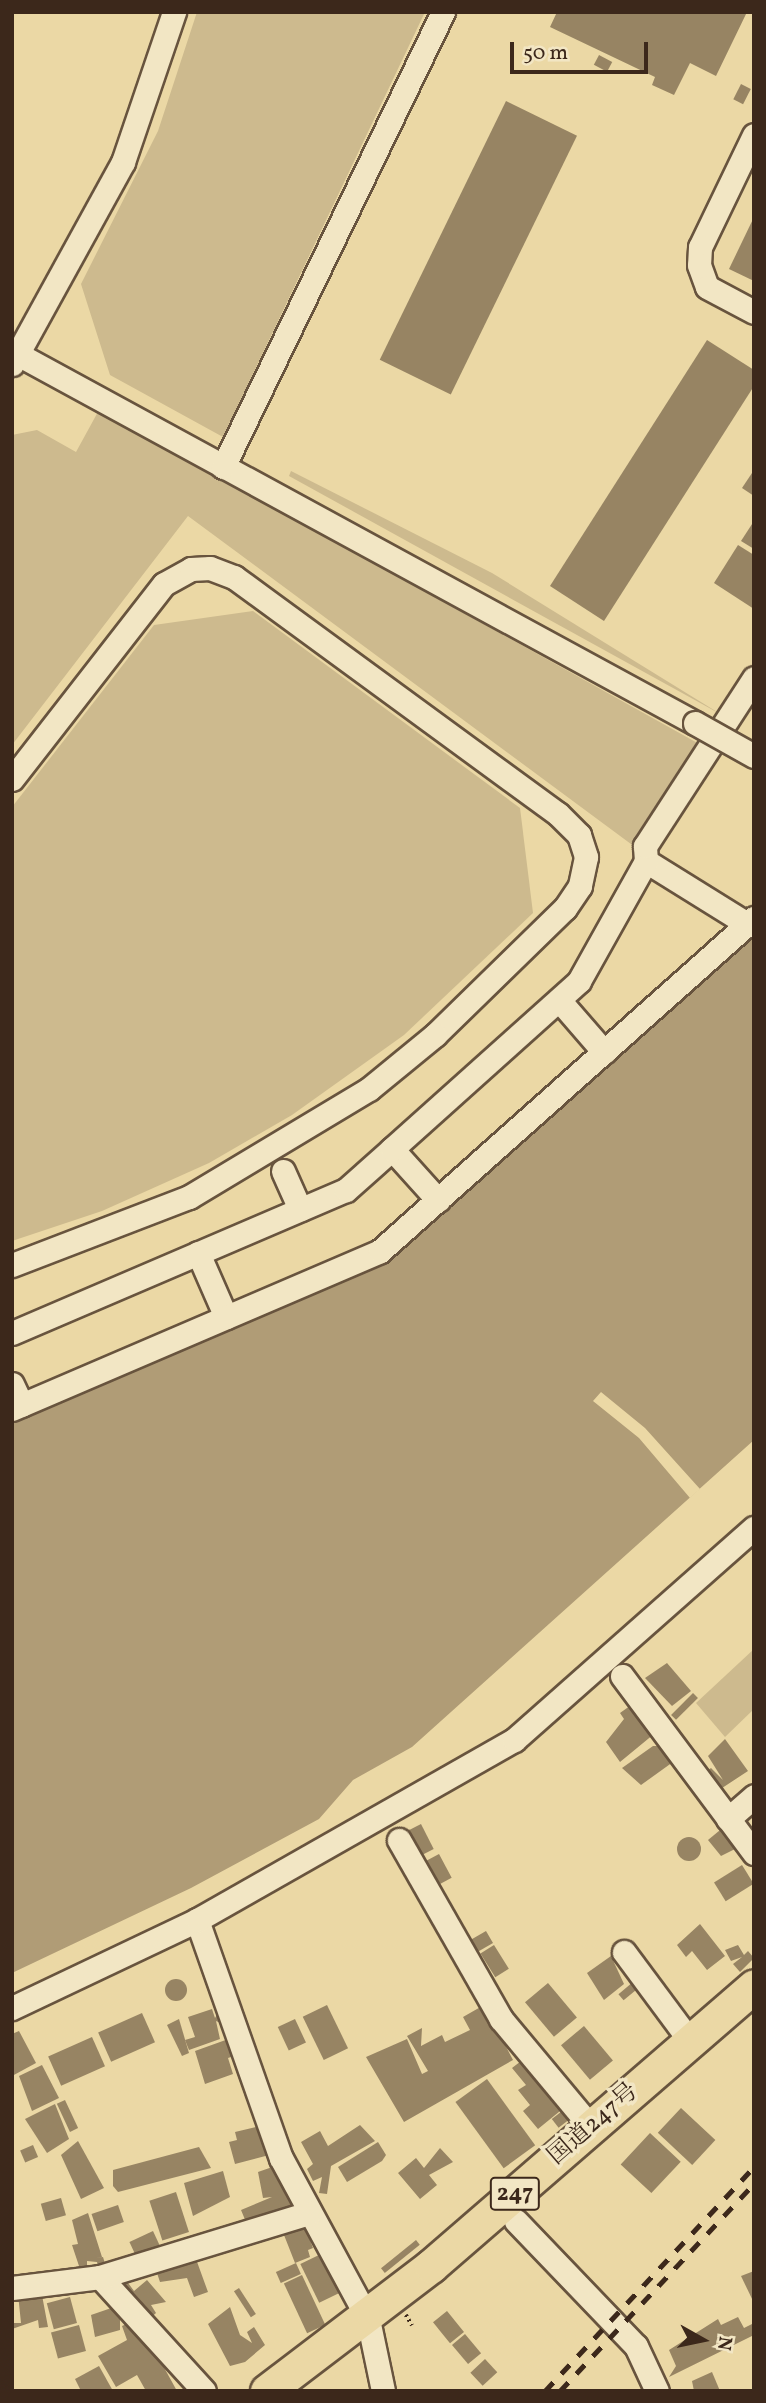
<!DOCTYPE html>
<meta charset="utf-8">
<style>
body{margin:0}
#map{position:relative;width:766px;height:2403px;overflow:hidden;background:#ebd8a5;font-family:Vollkorn,"Noto Serif JP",serif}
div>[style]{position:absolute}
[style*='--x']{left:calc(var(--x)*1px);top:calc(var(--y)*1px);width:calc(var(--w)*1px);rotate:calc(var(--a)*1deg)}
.green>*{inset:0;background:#cdba8e}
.water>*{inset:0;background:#b09c76}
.pier>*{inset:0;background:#ebd8a5}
.building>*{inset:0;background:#978463;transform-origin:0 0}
.round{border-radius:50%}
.path>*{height:3.5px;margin-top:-1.75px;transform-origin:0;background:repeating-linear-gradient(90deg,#3c281b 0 2px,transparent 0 5.5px)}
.roads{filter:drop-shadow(2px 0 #68543e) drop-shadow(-2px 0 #68543e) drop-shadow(0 2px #68543e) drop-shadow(0 -2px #68543e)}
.minor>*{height:23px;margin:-11.5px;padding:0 11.5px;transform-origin:11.5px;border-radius:11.5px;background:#f2e6c4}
.highway>*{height:33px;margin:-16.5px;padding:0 16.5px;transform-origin:16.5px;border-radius:16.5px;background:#ebd8a5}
.rail>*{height:5px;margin-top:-2.5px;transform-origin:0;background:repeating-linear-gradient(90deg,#3c281b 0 12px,transparent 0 24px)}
.bridges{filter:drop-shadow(2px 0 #68543e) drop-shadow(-2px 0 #68543e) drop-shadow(0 2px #68543e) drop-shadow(0 -2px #68543e)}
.minor-bridge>*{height:23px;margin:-11.5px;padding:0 11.5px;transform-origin:11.5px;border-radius:11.5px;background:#f2e6c4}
span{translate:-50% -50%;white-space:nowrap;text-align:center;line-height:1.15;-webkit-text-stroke:7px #f2e6c4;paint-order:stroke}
.shield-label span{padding:2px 5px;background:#f2e6c4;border:2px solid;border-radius:5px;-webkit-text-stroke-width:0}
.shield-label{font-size:23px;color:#3c281b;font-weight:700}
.street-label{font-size:24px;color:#3c281b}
.frame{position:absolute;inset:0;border:14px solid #3c281b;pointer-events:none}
.north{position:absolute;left:668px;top:2305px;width:70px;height:70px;-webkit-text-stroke:5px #f2e6c4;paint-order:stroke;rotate:99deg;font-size:19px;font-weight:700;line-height:28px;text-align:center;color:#3c281b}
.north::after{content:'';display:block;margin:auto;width:24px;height:32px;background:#3c281b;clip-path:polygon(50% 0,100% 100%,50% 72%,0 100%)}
.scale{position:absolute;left:510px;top:42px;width:138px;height:32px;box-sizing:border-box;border:4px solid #3c281b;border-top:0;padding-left:9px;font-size:21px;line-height:24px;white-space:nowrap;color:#3c281b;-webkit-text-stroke:5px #f2e6c4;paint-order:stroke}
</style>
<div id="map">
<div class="green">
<div style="clip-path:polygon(197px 12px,425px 12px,223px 437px,110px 375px,81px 284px,158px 131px)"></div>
<div style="clip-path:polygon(99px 410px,701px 745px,635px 847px,188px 516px,12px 745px,12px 435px,37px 430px,76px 452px)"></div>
<div style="clip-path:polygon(291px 471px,492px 573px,722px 715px,289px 476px)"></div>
<div style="clip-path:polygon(253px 611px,520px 808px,533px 913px,404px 1035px,292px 1115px,209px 1163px,102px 1211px,12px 1241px,12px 807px,154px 625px)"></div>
<div style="clip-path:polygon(754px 1649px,754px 1709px,725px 1737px,696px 1703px)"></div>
</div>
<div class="water">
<div style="clip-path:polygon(754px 931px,754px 1440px,412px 1747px,353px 1780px,319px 1819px,191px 1888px,12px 1973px,12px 1417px,388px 1257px)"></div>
</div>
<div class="pier">
<div style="clip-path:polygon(601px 1392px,645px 1428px,700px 1489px,690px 1498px,639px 1438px,593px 1401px)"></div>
</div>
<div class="building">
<div style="clip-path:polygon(557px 12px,747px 12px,716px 76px,690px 63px,674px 95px,652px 85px,655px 77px,550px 27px)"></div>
<div style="left:599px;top:55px;width:15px;height:11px;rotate:28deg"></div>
<div style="left:741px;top:84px;width:11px;height:17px;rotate:27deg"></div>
<div style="left:506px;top:101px;width:79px;height:288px;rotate:26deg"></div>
<div style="clip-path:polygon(754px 217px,754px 281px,729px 269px)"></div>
<div style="clip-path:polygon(707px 340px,754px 370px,754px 386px,604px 621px,550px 586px)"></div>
<div style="clip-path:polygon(754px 470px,754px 496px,742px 488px)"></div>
<div style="clip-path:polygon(754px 521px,754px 549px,741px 541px)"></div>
<div style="clip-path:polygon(738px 545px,754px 555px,754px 609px,714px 583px)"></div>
<div style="clip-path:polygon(667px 1663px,691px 1691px,672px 1706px,645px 1678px)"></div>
<div style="left:693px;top:1693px;width:7px;height:31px;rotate:45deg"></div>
<div style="clip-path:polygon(634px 1703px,654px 1734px,620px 1762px,606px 1742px,624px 1719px,620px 1713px)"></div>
<div style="clip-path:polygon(725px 1739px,748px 1771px,716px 1792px,703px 1774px,711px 1768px,723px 1780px,708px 1756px)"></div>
<div style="clip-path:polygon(653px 1746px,661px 1746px,673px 1762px,641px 1785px,622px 1768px)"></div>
<div style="left:421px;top:1824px;width:28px;height:17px;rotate:63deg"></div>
<div style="clip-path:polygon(725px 1826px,741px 1846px,721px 1856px,708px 1840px)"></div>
<div class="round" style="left:677px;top:1837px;width:24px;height:24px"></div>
<div style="left:439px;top:1854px;width:27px;height:18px;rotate:62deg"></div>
<div style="left:742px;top:1865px;width:22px;height:33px;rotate:58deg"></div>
<div style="clip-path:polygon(700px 1924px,725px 1956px,707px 1970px,692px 1951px,686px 1957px,677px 1945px)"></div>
<div style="left:486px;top:1931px;width:14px;height:24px;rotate:60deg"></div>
<div style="left:494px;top:1945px;width:28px;height:16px;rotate:58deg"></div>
<div style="clip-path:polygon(738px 1945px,744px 1955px,748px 1951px,754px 1958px,740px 1972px,733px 1964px,742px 1957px,731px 1961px,725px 1950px)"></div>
<div style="clip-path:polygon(611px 1956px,624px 1984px,604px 2000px,587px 1973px)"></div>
<div class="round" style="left:165px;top:1979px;width:22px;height:22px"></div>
<div style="left:633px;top:1982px;width:8px;height:19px;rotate:50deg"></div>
<div style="left:548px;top:1983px;width:45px;height:30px;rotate:50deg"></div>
<div style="left:327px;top:2005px;width:48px;height:27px;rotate:64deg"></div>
<div style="clip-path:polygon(484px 2005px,513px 2060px,404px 2122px,366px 2057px,407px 2039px,422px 2074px,428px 2071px,407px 2036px,422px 2028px,421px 2046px,442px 2035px,445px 2042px,470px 2030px,463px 2017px)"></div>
<div style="clip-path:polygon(212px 2009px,215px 2018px,218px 2013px,229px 2019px,225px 2025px,216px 2021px,220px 2039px,189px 2050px,185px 2040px,195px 2037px,188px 2017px)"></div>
<div style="left:142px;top:2013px;width:32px;height:48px;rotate:66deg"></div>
<div style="clip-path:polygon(179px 2019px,189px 2053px,182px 2056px,167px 2025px)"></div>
<div style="left:295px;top:2019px;width:26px;height:19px;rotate:65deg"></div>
<div style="left:584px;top:2026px;width:45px;height:30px;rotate:50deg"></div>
<div style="clip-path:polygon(19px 2031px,36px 2063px,12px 2076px,12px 2034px)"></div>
<div style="left:92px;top:2037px;width:32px;height:48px;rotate:66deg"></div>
<div style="clip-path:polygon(234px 2037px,240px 2054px,228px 2058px,233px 2074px,205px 2084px,195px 2051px)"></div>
<div style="clip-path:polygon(525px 2058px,565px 2107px,538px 2129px,523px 2111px,530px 2105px,518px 2090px,526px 2085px,512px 2068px)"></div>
<div style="clip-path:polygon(42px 2065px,59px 2098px,32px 2111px,19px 2076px)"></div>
<div style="left:487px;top:2079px;width:82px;height:39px;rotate:54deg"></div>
<div style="left:65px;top:2100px;width:31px;height:9px;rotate:65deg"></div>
<div style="clip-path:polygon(55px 2104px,69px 2139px,47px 2153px,25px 2119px)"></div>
<div style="left:566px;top:2108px;width:11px;height:18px;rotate:52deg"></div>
<div style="left:681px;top:2108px;width:47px;height:34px;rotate:43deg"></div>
<div style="clip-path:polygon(360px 2125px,375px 2141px,331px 2166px,327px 2194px,319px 2193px,322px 2177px,313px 2181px,307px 2169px,313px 2164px,301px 2142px,320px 2131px,328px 2146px)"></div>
<div style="clip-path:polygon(260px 2126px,273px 2154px,235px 2164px,229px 2142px,237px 2140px,235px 2132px)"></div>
<div style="left:650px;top:2133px;width:42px;height:43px;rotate:43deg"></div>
<div style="clip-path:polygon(78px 2141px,104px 2188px,81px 2199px,61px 2155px)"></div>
<div style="clip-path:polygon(378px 2142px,386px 2155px,382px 2161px,347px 2182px,338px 2167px)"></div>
<div style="left:33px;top:2145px;width:13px;height:14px;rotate:67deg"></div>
<div style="clip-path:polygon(199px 2147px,211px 2168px,118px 2192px,113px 2186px,113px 2170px)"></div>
<div style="clip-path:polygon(440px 2148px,453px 2162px,429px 2175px,437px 2185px,420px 2199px,398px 2173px,416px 2158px,424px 2168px)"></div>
<div style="clip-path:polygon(278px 2165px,296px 2204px,246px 2222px,241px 2210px,272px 2197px,263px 2198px,258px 2172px)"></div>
<div style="clip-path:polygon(223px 2171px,230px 2197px,193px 2216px,184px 2183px)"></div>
<div style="left:176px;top:2192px;width:42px;height:28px;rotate:72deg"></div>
<div style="left:61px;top:2198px;width:18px;height:21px;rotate:74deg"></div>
<div style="left:118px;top:2205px;width:18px;height:28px;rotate:71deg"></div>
<div style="clip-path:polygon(88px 2213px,102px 2257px,95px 2258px,103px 2257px,107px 2270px,100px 2272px,97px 2262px,87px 2261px,87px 2273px,82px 2275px,72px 2245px,78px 2244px,72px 2220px)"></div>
<div style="clip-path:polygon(305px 2227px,313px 2248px,308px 2250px,310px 2257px,295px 2263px,284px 2235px)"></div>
<div style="left:153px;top:2231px;width:17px;height:26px;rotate:65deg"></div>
<div style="left:416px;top:2240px;width:6px;height:45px;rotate:51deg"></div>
<div style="left:321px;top:2254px;width:43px;height:23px;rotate:64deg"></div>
<div style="clip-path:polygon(196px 2259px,208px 2292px,194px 2297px,187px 2278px,160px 2282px,157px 2273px)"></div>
<div style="left:296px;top:2263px;width:12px;height:22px;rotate:66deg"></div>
<div style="clip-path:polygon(754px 2271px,754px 2303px,741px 2276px)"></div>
<div style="left:302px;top:2275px;width:55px;height:20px;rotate:65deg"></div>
<div style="clip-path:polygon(123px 2276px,134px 2291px,147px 2280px,166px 2302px,151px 2305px,156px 2313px,147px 2321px,115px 2283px)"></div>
<div style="left:239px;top:2288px;width:31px;height:6px;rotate:57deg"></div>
<div style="clip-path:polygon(41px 2290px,48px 2327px,39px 2328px,38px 2320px,12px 2329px,12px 2323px,21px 2323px,18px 2294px)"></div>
<div style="left:70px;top:2297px;width:27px;height:24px;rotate:75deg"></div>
<div style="clip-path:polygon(120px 2305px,120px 2330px,95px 2337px,91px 2315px)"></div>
<div style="clip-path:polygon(230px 2307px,240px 2335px,252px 2343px,247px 2332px,254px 2327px,265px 2345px,245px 2362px,230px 2366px,208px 2324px)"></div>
<div style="left:447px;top:2311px;width:27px;height:18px;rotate:51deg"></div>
<div style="clip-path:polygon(738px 2317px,744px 2328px,754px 2323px,754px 2335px,669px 2377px,676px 2366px,669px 2350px,718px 2319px,721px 2325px)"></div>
<div style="clip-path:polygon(133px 2321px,156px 2353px,177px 2391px,146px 2391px,137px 2375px,116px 2387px,98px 2356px,127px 2340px,122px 2326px)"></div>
<div style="left:79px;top:2325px;width:27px;height:29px;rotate:75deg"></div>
<div style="left:465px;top:2334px;width:25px;height:17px;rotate:50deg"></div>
<div style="left:485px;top:2359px;width:18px;height:20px;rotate:47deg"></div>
<div style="clip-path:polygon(99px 2366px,113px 2391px,81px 2391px,75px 2379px)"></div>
<div style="clip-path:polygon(712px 2372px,720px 2391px,694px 2391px,692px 2381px)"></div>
</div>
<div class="path">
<div style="--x:406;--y:2315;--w:12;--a:59"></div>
</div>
<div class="roads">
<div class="minor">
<div style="--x:754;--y:135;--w:124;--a:115.7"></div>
<div style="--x:700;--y:247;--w:18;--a:93"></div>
<div style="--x:699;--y:265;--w:23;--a:70"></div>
<div style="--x:707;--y:287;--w:53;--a:28"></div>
<div style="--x:12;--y:351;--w:778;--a:28.58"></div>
<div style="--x:12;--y:364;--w:230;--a:-61.2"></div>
<div style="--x:123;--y:162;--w:158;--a:-71.2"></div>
<div style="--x:223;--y:467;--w:505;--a:-64.2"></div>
<div style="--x:12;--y:779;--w:247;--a:-52.1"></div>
<div style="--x:164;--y:584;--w:31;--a:-29"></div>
<div style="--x:191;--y:569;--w:19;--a:-3"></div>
<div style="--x:210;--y:568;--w:26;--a:21"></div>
<div style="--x:234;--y:577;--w:401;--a:36.2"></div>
<div style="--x:558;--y:814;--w:30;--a:45"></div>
<div style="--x:579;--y:835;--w:23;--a:72"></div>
<div style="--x:586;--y:857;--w:30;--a:102"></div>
<div style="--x:580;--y:886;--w:27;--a:124"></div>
<div style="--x:565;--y:908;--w:182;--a:135.7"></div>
<div style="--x:435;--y:1035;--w:85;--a:140.7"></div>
<div style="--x:369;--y:1089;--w:210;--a:149"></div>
<div style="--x:189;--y:1197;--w:190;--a:159"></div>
<div style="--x:646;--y:861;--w:121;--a:31.9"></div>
<div style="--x:559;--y:1000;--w:69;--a:49.1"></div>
<div style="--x:392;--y:1149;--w:69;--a:48"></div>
<div style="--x:283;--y:1171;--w:42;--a:65.9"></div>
<div style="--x:198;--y:1253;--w:70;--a:66.4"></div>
<div style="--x:12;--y:1333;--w:363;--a:-23.2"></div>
<div style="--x:346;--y:1190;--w:62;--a:-41.7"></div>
<div style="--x:392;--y:1149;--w:251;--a:-41.9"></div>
<div style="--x:579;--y:981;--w:137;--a:-60.8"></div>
<div style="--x:646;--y:861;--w:15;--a:-94"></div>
<div style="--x:645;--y:846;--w:200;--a:-57"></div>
<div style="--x:12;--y:1384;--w:23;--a:65"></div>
<div style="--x:12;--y:1409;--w:400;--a:-23.2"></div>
<div style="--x:380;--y:1251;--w:501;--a:-41.68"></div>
<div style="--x:622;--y:1676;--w:221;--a:53.3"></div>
<div style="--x:728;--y:1819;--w:35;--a:-41"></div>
<div style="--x:399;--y:1840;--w:206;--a:60.3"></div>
<div style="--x:501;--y:2019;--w:141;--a:50.2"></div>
<div style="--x:197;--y:1920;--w:252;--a:70.6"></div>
<div style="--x:281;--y:2158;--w:183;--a:61.6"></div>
<div style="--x:368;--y:2319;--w:74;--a:78.2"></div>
<div style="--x:624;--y:1952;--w:111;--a:53.4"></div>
<div style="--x:12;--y:2008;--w:205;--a:-25.4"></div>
<div style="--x:197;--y:1920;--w:365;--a:-29.6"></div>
<div style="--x:514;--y:1740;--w:320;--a:-41.5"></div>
<div style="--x:516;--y:2221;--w:173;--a:46.2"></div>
<div style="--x:636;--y:2346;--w:50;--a:65"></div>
<div style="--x:100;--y:2277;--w:154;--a:47.6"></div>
<div style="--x:12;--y:2288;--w:89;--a:-7.1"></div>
<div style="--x:100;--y:2277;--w:219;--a:-17"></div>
</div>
<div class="highway">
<div style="--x:267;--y:2391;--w:206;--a:-37.3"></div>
<div style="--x:431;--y:2266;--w:427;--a:-40.9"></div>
</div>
</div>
<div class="rail">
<div style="--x:545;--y:2391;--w:306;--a:-47"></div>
<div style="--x:560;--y:2391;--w:284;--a:-46.9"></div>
</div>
<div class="bridges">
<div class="minor-bridge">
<div style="--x:695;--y:723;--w:68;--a:29.2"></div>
</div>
</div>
<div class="shield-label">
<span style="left:515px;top:2194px">247</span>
</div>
<div class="street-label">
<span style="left:594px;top:2125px;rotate:-41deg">国道247号</span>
</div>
<div class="frame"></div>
<div class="north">N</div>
<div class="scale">50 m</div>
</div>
